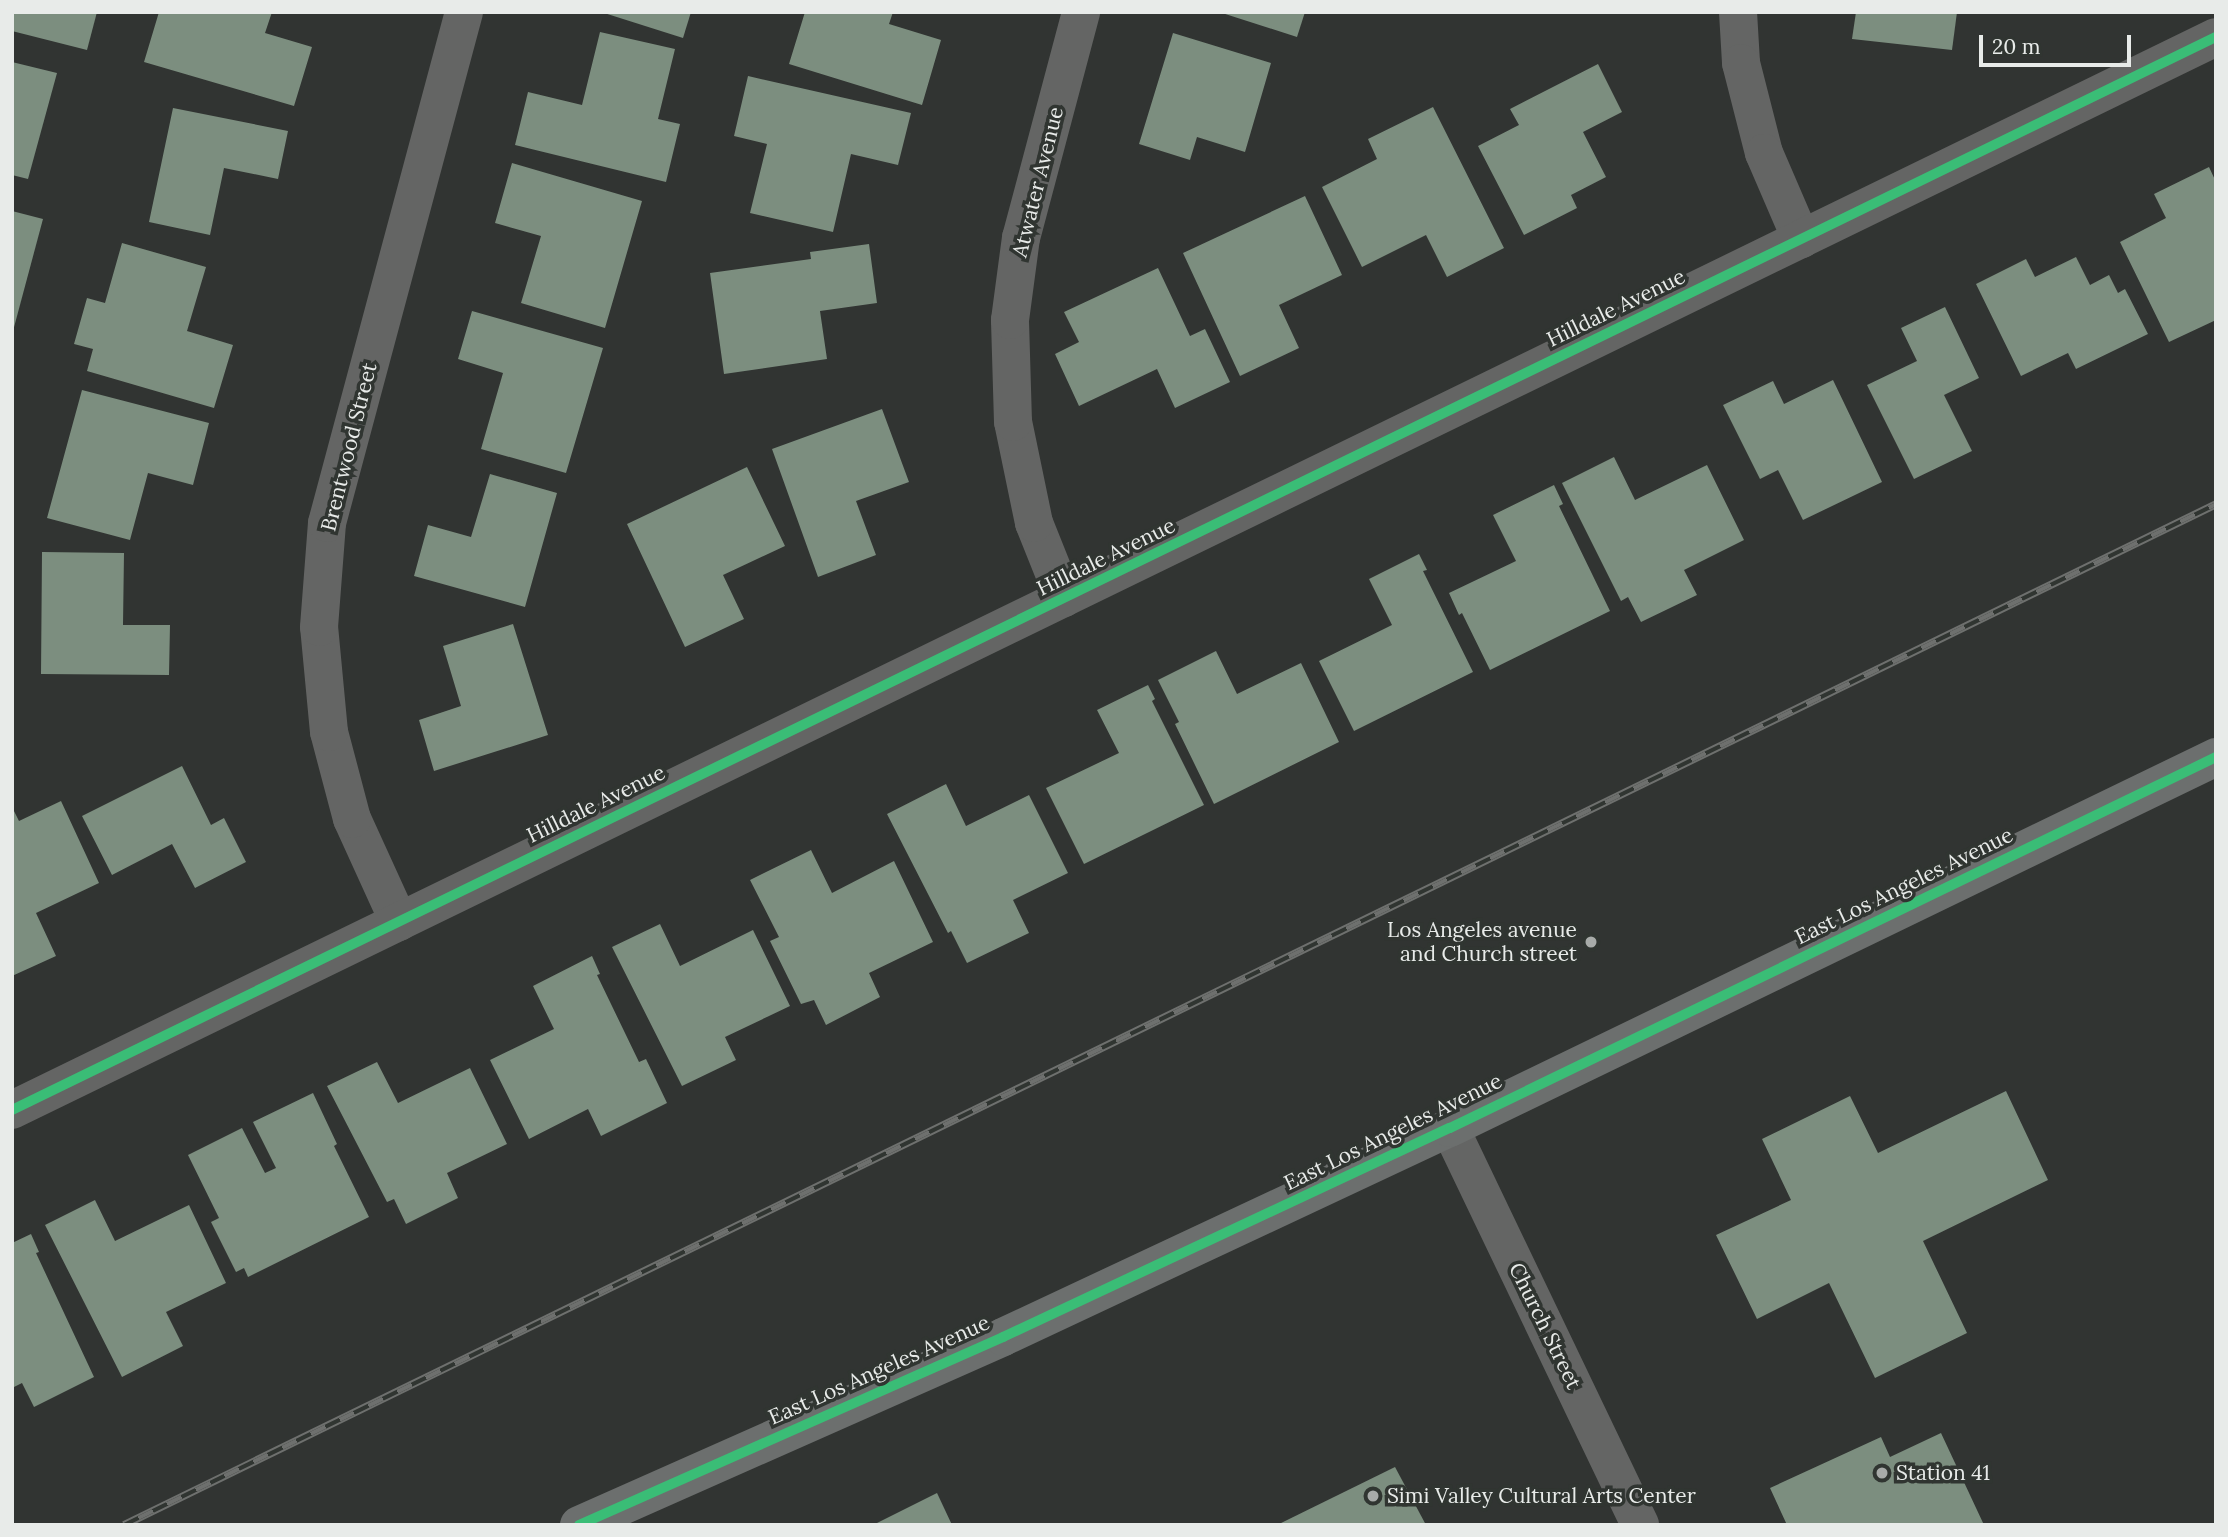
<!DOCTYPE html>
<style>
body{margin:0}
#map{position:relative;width:2228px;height:1537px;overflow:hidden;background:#313432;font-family:Lora,serif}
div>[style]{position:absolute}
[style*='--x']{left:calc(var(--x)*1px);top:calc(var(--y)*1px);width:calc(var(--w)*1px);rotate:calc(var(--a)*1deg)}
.building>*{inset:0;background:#7c8e7f}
.street>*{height:38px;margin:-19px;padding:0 19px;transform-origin:19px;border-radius:19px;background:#646564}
.primary>*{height:38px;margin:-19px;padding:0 19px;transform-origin:19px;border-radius:19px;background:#6c6f6e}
.rail>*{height:8px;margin-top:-4px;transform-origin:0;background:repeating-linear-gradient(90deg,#303531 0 16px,#6e706e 0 32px);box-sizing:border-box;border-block:2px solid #6e706e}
.cycleway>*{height:10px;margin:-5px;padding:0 5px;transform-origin:5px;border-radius:5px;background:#3abd76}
.dots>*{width:19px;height:19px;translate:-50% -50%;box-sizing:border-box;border:4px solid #303531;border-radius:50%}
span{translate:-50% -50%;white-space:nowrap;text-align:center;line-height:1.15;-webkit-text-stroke:7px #303531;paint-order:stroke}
.street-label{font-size:21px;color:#e8ebe9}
.poi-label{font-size:21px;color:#e8ebe9}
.right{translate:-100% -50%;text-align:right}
.left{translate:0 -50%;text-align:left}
.frame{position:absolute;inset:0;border:14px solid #e8ebe9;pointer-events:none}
.scale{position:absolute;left:1979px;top:35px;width:152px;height:32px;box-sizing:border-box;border:4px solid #e8ebe9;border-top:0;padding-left:9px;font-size:21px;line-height:24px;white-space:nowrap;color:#e8ebe9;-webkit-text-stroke:5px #303531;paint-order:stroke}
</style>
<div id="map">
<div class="building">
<div style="clip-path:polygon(12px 12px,97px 12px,87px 50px,12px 31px)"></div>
<div style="clip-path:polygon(159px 12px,272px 12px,265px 33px,312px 47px,294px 106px,144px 62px)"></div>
<div style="clip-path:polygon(601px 12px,691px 12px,683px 38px)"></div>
<div style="clip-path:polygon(805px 12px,893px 12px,889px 24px,941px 40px,922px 105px,789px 64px)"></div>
<div style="clip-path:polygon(1219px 12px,1305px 12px,1297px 37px)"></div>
<div style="clip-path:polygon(1856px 12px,1957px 12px,1952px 50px,1852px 39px)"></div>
<div style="clip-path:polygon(600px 32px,675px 49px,658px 119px,680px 124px,666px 182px,515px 145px,528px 92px,582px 105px)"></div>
<div style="clip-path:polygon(1173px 33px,1271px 63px,1245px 152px,1197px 137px,1190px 160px,1139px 144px)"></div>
<div style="clip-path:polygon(12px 62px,57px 73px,28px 179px,12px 175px)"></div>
<div style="clip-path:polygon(1598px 64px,1622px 112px,1583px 132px,1606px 177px,1571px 195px,1577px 208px,1524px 235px,1478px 146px,1519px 125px,1510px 109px)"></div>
<div style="clip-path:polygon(748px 76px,911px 113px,898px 165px,851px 154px,833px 232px,750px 213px,767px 144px,734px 136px)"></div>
<div style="clip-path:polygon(1433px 107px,1504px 248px,1447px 277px,1426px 235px,1362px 267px,1322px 187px,1377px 159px,1368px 139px)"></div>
<div style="clip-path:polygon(173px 108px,288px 131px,278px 179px,224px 168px,210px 235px,149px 222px)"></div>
<div style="clip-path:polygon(512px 163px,642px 201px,605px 328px,521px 303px,541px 236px,495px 223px)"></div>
<div style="clip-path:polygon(2209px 167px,2216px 182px,2216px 320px,2169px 342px,2120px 242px,2166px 218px,2154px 194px)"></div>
<div style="clip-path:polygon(1305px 196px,1342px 275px,1279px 305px,1299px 348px,1240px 376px,1183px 253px)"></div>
<div style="clip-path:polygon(12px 211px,43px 219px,13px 331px,12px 331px)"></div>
<div style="clip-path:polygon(122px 243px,206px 267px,187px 331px,233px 345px,214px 408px,87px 371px,93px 349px,74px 344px,87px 298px,105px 303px)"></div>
<div style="clip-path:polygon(869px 244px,877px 303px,820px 311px,827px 359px,724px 374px,710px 273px,811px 259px,810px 252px)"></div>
<div style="clip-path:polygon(2076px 257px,2090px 285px,2109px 275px,2118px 293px,2125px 289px,2148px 334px,2076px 369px,2068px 353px,2021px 376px,1976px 284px,2026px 259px,2035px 277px)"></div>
<div style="clip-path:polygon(1158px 268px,1190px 336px,1205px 329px,1230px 382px,1175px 408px,1157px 369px,1079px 406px,1055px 354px,1079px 342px,1064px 312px)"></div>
<div style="clip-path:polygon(1945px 307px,1979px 378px,1944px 395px,1972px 451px,1914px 479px,1867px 385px,1917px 361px,1901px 328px)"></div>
<div style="clip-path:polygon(472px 311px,603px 348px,566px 473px,481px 449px,503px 373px,458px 359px)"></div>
<div style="clip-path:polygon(1833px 380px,1882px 482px,1803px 520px,1778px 470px,1760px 479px,1723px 405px,1773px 381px,1784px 404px)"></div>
<div style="clip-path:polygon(82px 390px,209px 423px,193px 485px,148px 473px,130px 540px,47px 518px)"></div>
<div style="clip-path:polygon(882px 409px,909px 482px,856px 501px,876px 555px,818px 577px,772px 449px)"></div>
<div style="clip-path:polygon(1614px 457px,1635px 500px,1707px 465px,1744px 540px,1684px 570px,1697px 595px,1641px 622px,1628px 597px,1621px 601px,1562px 483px)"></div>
<div style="clip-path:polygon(747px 467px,785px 546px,723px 575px,744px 619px,685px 647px,627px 524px)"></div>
<div style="clip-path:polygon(490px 474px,557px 493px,525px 607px,414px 576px,428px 525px,471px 537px)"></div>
<div style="clip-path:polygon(1554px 485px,1563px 504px,1559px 506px,1610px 611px,1490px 670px,1462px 613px,1459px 615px,1449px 593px,1516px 561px,1493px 515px)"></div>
<div style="clip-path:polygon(42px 552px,124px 553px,123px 625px,170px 625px,169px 675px,41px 674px)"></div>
<div style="clip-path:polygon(1419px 554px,1427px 570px,1423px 571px,1473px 672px,1354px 731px,1319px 661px,1392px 625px,1369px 579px)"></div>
<div style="clip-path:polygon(513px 624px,548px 735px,434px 771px,419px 720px,461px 706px,443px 646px)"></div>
<div style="clip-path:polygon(1216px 651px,1237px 694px,1301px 663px,1339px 742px,1214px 804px,1175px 724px,1179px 722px,1158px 680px)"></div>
<div style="clip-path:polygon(1148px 685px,1155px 699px,1152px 701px,1204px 805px,1084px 864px,1046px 788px,1119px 753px,1097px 710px)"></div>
<div style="clip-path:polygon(182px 766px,211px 825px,224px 818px,246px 862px,195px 888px,172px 844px,112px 875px,82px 816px)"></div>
<div style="clip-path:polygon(946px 784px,966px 826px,1029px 795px,1068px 873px,1013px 900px,1029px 933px,967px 963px,951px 931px,948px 933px,887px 814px)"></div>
<div style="clip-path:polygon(61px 801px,99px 883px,36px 913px,56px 956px,12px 976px,12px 807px,19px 821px)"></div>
<div style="clip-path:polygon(811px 850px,832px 893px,894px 861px,933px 942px,869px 973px,880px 997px,826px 1025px,814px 1000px,801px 1004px,770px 941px,779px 937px,750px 880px)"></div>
<div style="clip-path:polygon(660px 924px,680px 966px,753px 930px,790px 1006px,725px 1037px,736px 1060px,682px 1086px,612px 947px)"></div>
<div style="clip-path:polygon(592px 956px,600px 974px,597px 975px,639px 1062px,646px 1059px,667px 1103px,601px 1136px,588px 1109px,529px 1139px,490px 1060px,554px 1029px,533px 986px)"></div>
<div style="clip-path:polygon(377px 1062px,398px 1103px,470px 1068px,507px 1144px,447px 1173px,458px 1198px,406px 1224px,394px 1199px,387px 1202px,327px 1086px)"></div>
<div style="clip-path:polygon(2006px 1091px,2048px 1180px,1923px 1241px,1967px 1333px,1875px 1378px,1829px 1283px,1757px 1319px,1716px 1235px,1791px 1200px,1762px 1139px,1850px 1096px,1878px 1153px)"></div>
<div style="clip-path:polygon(313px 1093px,337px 1144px,334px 1146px,369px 1217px,248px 1277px,244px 1268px,236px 1272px,211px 1222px,219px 1218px,188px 1155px,242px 1128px,265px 1173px,276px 1168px,253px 1122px)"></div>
<div style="clip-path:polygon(95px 1200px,115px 1241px,189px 1205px,226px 1283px,166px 1312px,183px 1346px,122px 1377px,45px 1225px)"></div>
<div style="clip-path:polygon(31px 1234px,39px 1252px,36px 1253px,94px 1377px,34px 1407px,22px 1383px,12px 1388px,12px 1243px)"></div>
<div style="clip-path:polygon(1941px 1433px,1984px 1525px,1787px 1525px,1770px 1488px,1881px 1437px,1890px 1457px)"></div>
<div style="clip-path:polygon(1395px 1467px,1426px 1525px,1277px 1525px)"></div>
<div style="clip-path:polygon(937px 1493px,952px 1525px,873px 1525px)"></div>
</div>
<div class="street">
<div style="--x:1738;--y:12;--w:51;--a:86.6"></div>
<div style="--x:1741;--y:63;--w:93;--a:75.7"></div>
<div style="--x:1764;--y:153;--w:94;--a:66.7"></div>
<div style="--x:1064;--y:598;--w:81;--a:-111.8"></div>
<div style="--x:1034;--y:523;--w:103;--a:-101.7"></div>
<div style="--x:1013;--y:422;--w:102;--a:-91.7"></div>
<div style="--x:1010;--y:320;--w:83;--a:-82.4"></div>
<div style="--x:1021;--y:238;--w:234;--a:-75.1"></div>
<div style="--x:399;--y:922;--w:113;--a:-114.5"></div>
<div style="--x:352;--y:819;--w:90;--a:-104.8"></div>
<div style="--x:329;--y:732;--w:105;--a:-95.4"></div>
<div style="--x:319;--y:627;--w:104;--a:-85.6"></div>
<div style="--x:327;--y:523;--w:529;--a:-74.99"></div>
<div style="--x:12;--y:1110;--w:2451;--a:-25.96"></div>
<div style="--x:1450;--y:1128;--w:440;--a:64.4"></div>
</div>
<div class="primary">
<div style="--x:579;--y:1525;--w:464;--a:-23.9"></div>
<div style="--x:1003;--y:1337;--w:493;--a:-25.1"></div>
<div style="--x:1450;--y:1128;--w:851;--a:-25.84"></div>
</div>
<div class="rail">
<div style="--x:124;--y:1525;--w:2328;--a:-26.01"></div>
</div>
<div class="cycleway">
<div style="--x:12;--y:1110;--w:2451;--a:-25.96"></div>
<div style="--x:579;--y:1525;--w:464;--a:-23.9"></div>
<div style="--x:1003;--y:1337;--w:493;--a:-25.1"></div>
<div style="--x:1450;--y:1128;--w:851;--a:-25.84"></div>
</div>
<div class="dots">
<div style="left:1591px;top:942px;background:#a8aba9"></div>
<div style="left:1882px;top:1473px;background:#a8aba9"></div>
<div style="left:1373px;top:1496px;background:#a8aba9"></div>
</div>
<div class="street-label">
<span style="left:1038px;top:182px;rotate:-76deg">Atwater Avenue</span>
<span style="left:1616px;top:308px;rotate:-26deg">Hilldale Avenue</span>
<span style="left:349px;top:447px;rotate:-76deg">Brentwood Street</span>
<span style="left:1106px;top:557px;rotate:-26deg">Hilldale Avenue</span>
<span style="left:596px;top:804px;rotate:-26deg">Hilldale Avenue</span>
<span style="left:1904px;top:886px;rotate:-26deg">East Los Angeles Avenue</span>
<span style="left:1393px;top:1132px;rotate:-26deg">East Los Angeles Avenue</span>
<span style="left:1545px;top:1326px;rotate:64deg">Church Street</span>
<span style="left:879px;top:1370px;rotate:-24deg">East Los Angeles Avenue</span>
</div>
<div class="poi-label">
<span class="right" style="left:1577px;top:942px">Los Angeles avenue<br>and Church street</span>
<span class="left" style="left:1896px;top:1473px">Station 41</span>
<span class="left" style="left:1387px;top:1496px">Simi Valley Cultural Arts Center</span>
</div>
<div class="frame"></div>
<div class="scale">20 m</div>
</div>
